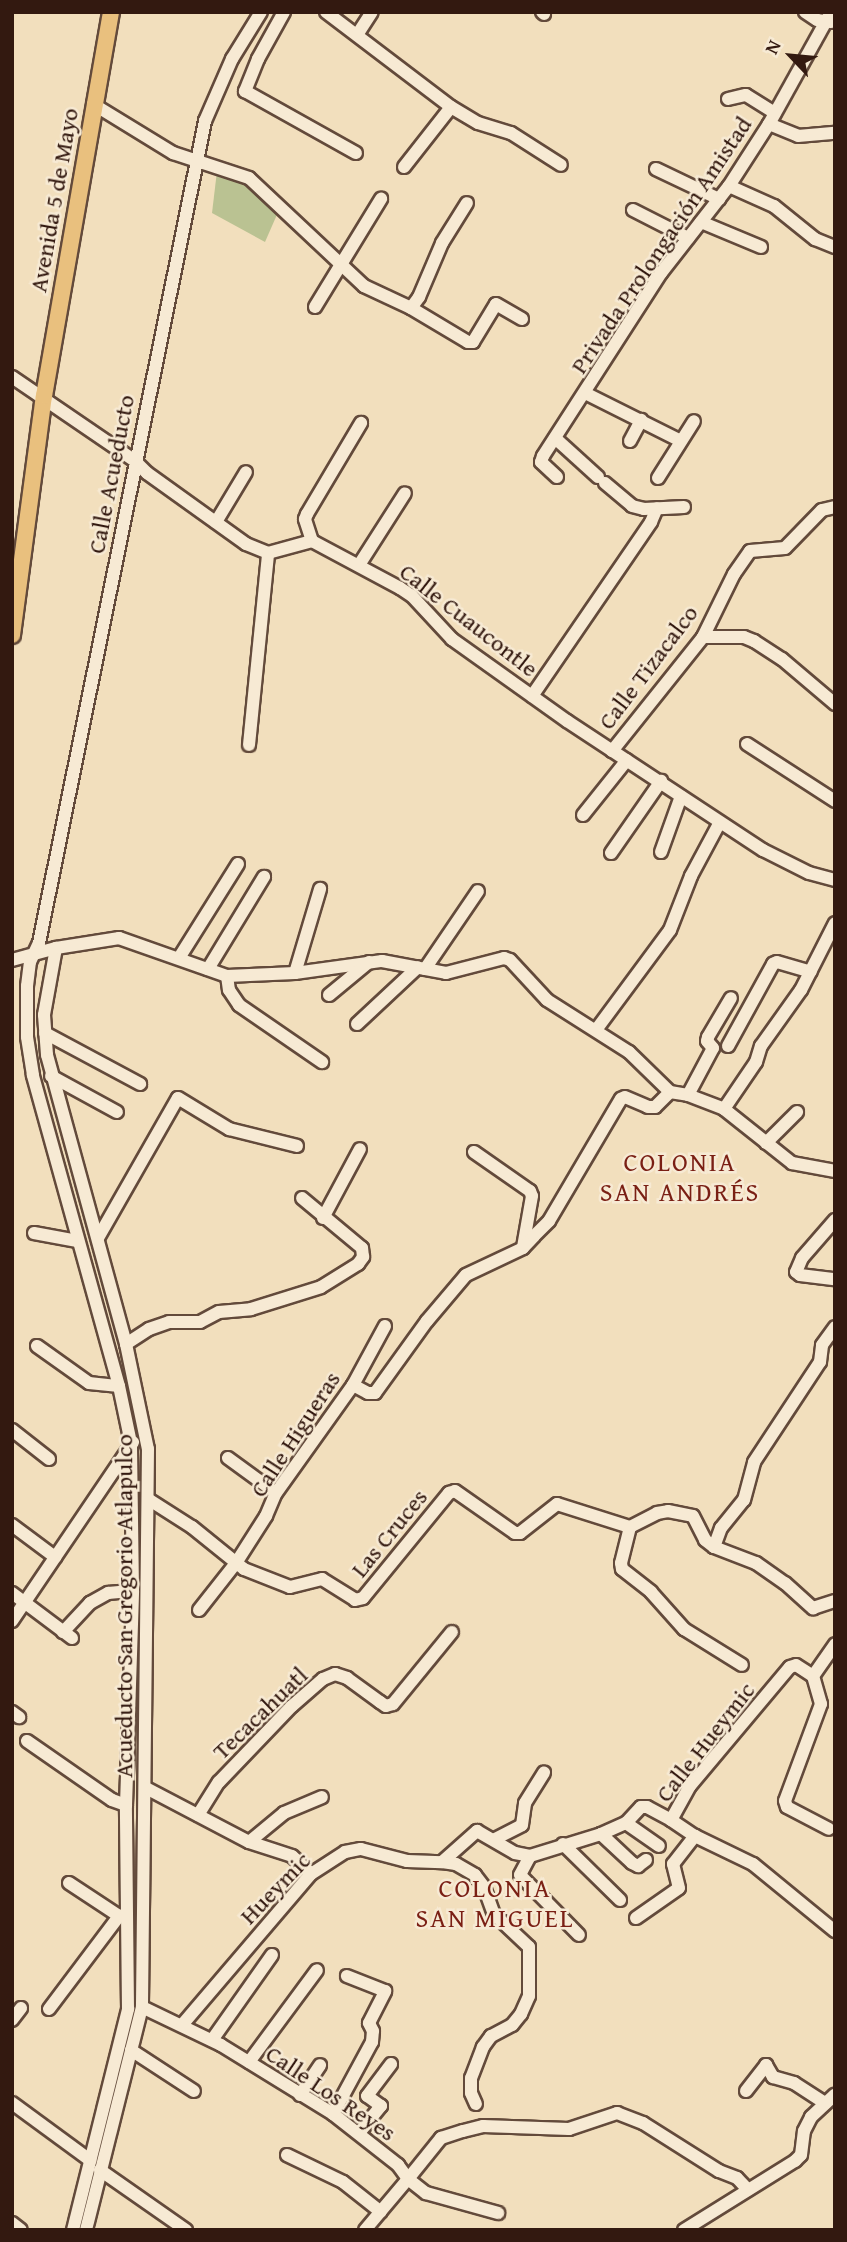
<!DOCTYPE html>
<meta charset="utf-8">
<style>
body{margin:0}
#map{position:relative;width:847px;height:2242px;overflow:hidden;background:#f2dfbd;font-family:"Gentium Book Plus",serif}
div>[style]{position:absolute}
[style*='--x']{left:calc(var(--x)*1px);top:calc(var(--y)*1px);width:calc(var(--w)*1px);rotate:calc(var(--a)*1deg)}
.green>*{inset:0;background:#bac292}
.roads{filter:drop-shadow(2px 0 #634a3b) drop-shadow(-2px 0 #634a3b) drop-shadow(0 2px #634a3b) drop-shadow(0 -2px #634a3b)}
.minor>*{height:12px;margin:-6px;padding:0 6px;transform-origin:6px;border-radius:6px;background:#f7ead4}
.major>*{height:16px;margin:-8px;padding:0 8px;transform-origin:8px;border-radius:8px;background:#e9c07e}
span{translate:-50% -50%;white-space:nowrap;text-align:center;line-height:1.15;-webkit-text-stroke:5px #f7ead4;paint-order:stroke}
.street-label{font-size:24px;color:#331910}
.neighbourhood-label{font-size:26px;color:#7a1f14;letter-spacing:2px}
.frame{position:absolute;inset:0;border:14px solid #331910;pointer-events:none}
.north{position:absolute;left:756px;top:21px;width:70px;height:70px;-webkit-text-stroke:5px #f7ead4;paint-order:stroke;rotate:296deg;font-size:19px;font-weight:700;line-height:28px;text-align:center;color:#331910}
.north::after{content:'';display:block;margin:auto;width:24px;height:32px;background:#331910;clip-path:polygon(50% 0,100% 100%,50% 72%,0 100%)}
</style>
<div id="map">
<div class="green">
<div style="clip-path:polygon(217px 171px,247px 182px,279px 210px,265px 242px,212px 213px)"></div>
</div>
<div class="roads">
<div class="minor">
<div style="--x:284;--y:12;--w:54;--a:119"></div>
<div style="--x:258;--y:59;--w:35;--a:112"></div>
<div style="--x:245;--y:91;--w:127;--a:29.2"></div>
<div style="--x:326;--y:12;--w:157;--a:37.2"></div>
<div style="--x:451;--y:107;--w:31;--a:31"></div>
<div style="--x:478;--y:123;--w:34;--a:17"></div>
<div style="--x:511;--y:133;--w:59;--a:32.6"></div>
<div style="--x:542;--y:12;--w:3;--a:45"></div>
<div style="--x:805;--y:12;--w:14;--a:34"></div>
<div style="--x:817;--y:20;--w:14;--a:8"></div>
<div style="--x:357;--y:35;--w:27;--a:-57"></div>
<div style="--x:728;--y:99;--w:18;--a:-13"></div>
<div style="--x:746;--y:95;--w:34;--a:32"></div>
<div style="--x:93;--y:104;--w:94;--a:31.5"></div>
<div style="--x:173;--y:153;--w:80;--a:18.2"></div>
<div style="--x:249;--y:178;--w:158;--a:43.2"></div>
<div style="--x:364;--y:286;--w:52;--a:25.1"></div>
<div style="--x:411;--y:308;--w:66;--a:30.8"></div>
<div style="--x:468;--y:342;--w:5;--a:0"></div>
<div style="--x:473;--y:342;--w:44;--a:-58.8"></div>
<div style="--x:496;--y:304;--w:30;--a:30"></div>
<div style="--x:769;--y:124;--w:31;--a:22"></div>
<div style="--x:798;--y:136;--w:37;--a:-5"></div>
<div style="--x:404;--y:167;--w:76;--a:-51.9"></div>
<div style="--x:656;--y:169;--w:70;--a:25.5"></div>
<div style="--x:729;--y:186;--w:49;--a:24"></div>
<div style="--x:774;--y:206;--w:53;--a:38.8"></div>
<div style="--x:815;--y:239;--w:22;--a:22"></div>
<div style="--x:633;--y:210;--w:62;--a:27"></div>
<div style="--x:701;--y:222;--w:65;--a:22.6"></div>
<div style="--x:315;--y:307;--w:127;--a:-58.6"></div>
<div style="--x:411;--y:308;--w:14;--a:-54"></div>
<div style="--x:419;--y:297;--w:59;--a:-66.9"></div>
<div style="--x:442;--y:243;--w:47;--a:-58"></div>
<div style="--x:12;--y:377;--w:149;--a:34.3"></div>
<div style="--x:135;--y:461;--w:17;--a:45"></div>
<div style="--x:147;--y:473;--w:122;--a:35.6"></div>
<div style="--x:246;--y:544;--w:24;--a:22"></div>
<div style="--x:268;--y:553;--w:46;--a:-15.3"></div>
<div style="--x:312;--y:541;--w:100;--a:28.1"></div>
<div style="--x:400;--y:588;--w:14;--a:34"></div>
<div style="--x:412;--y:596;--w:59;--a:47.1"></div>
<div style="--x:452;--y:639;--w:141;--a:35.5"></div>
<div style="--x:567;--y:721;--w:235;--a:33.4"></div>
<div style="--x:763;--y:850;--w:51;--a:26.6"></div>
<div style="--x:809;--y:873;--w:27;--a:15"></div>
<div style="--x:585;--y:393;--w:107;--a:26.6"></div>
<div style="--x:555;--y:438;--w:58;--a:42.2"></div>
<div style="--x:630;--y:441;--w:24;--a:-62"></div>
<div style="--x:557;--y:477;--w:22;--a:-137"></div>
<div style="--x:541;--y:462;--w:6;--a:-72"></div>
<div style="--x:543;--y:456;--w:218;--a:-57.2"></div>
<div style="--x:661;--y:273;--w:110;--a:-52"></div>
<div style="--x:729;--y:186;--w:74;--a:-57.2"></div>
<div style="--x:769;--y:124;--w:128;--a:-61"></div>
<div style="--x:658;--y:478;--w:67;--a:-57.7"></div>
<div style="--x:605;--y:483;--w:35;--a:40"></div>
<div style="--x:632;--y:506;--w:12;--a:14"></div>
<div style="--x:644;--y:509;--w:40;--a:-2.9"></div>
<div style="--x:216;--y:522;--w:58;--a:-59"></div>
<div style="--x:312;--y:541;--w:23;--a:-108"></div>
<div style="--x:305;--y:519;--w:5;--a:-68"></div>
<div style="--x:307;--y:514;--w:106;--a:-59.3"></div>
<div style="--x:359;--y:565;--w:85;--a:-57.4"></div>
<div style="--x:703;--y:637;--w:41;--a:0"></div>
<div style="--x:744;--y:637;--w:11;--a:22"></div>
<div style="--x:754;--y:641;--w:33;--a:33"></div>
<div style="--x:782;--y:659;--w:70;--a:40.3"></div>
<div style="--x:532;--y:696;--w:211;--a:-55.6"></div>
<div style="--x:651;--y:522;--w:15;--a:-67"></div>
<div style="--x:747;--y:744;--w:105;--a:32.9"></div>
<div style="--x:249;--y:745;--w:193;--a:-84.3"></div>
<div style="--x:612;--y:751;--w:146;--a:-51.4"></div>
<div style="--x:703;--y:637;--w:70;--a:-63.8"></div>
<div style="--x:734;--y:574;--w:28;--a:-55"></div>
<div style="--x:750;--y:551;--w:35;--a:-5"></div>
<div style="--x:785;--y:548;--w:53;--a:-45.8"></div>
<div style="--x:822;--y:510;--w:13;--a:-13"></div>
<div style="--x:583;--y:815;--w:70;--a:-51.3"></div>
<div style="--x:661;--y:852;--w:59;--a:-70.3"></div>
<div style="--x:611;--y:853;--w:88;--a:-55.2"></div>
<div style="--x:56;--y:948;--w:68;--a:100.2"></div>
<div style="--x:44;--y:1015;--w:40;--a:85.7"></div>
<div style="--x:47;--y:1055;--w:300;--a:74.7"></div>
<div style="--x:126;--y:1344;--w:107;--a:78.2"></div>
<div style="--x:148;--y:1449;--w:558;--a:90.62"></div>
<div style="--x:142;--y:2007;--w:230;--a:104.1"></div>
<div style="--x:179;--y:958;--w:111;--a:-57.9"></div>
<div style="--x:12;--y:960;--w:46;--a:-15.3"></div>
<div style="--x:56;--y:948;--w:64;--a:-9"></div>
<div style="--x:119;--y:938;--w:114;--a:19.4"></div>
<div style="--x:227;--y:976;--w:68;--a:-2.5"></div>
<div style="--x:295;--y:973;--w:88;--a:-7.9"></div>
<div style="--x:382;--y:961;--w:65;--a:10.6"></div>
<div style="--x:446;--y:973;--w:60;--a:-14.5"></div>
<div style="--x:504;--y:958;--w:6;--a:18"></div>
<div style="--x:510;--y:960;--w:54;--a:47.2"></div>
<div style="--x:547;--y:1000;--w:97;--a:32.4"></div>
<div style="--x:629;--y:1052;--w:57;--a:44.3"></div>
<div style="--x:670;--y:1092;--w:18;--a:9"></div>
<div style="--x:688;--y:1095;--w:39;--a:21"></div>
<div style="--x:724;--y:1109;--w:87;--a:38.5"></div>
<div style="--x:792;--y:1163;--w:44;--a:10.5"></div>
<div style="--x:208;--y:969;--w:108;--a:-58.7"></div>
<div style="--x:425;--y:969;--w:94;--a:-55.8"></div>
<div style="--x:295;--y:973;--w:88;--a:-73.4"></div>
<div style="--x:227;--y:976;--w:14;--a:82"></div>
<div style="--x:229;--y:990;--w:18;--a:56"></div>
<div style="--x:239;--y:1005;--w:101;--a:34.5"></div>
<div style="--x:329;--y:995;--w:52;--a:-39.5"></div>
<div style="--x:357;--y:1024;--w:83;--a:-43.1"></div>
<div style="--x:596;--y:1030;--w:124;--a:-53.5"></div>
<div style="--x:670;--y:930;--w:58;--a:-68.7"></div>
<div style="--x:691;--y:876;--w:61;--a:-61.8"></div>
<div style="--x:45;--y:1033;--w:108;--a:28.2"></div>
<div style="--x:728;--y:1046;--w:94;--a:-61.2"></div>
<div style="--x:773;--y:964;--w:4;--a:-27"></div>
<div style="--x:777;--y:962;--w:35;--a:16"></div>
<div style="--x:51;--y:1076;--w:75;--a:28.6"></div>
<div style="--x:688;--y:1095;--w:53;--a:-62"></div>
<div style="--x:713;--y:1048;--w:9;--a:-131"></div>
<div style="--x:707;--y:1041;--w:4;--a:-76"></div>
<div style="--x:708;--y:1037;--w:45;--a:-59.5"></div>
<div style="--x:724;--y:1109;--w:57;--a:-55.8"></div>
<div style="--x:756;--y:1062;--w:17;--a:-73"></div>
<div style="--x:761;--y:1046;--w:69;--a:-54.5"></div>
<div style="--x:801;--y:990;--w:75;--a:-63.1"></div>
<div style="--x:766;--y:1143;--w:44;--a:-45"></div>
<div style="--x:474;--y:1152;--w:68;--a:34.9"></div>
<div style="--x:530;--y:1191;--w:5;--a:68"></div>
<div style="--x:532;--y:1196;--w:52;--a:100"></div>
<div style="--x:323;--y:1218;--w:78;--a:-61.8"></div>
<div style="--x:835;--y:1220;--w:50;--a:131"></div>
<div style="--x:802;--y:1258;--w:15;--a:113"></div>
<div style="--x:796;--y:1272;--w:5;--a:37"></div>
<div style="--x:800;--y:1275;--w:35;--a:7"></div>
<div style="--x:34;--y:1233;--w:44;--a:10.5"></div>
<div style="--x:98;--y:1238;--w:161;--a:-60.3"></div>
<div style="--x:178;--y:1098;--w:60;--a:31.3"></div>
<div style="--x:229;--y:1129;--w:70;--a:14"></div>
<div style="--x:126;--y:1344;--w:27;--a:-33"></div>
<div style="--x:149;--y:1329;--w:21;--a:-19"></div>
<div style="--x:169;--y:1322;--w:31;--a:0"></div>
<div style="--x:200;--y:1322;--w:21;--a:-28"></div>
<div style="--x:219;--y:1312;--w:32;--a:-5"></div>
<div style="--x:251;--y:1309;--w:73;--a:-17.4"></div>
<div style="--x:321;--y:1287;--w:44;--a:-31.9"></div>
<div style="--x:358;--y:1264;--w:9;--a:-54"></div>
<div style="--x:363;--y:1257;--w:9;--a:-96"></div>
<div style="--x:362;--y:1248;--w:78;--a:-140.2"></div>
<div style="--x:37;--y:1346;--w:64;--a:35.4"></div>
<div style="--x:89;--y:1383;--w:30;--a:6"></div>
<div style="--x:353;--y:1385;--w:17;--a:28"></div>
<div style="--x:368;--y:1393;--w:7;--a:0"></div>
<div style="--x:375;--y:1393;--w:89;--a:-54.2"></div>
<div style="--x:427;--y:1321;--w:60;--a:-49.7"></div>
<div style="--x:466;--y:1275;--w:63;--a:-25.3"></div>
<div style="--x:523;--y:1248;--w:16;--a:-47"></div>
<div style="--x:534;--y:1236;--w:21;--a:-45"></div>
<div style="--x:549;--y:1221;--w:142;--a:-59.5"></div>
<div style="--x:621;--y:1099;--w:4;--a:-27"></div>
<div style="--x:625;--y:1097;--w:25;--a:23"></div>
<div style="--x:648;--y:1107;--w:7;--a:0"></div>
<div style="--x:655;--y:1107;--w:21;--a:-45"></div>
<div style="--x:12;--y:1430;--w:47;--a:38.1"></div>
<div style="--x:228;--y:1458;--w:59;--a:36.1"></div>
<div style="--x:148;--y:1499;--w:52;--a:32.5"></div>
<div style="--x:192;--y:1527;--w:67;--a:38.9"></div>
<div style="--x:244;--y:1569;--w:49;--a:21.4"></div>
<div style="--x:290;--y:1587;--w:33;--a:-14"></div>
<div style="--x:322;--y:1579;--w:39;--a:32"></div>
<div style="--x:355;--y:1600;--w:8;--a:-14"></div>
<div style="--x:363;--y:1598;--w:136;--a:-50.7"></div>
<div style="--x:449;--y:1493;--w:6;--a:-18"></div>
<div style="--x:455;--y:1491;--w:73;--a:35"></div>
<div style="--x:515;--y:1533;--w:5;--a:0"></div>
<div style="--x:520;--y:1533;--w:47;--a:-38.1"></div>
<div style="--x:557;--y:1504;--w:77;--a:17.5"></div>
<div style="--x:630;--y:1527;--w:30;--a:-27"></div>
<div style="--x:657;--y:1513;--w:11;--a:-10"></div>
<div style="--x:668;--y:1511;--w:25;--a:11"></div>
<div style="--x:693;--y:1516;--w:27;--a:63"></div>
<div style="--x:705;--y:1540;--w:11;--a:38"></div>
<div style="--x:714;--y:1547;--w:45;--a:20.9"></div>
<div style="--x:756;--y:1563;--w:35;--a:35"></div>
<div style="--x:785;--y:1583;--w:38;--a:42"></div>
<div style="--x:813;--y:1608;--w:23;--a:-18"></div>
<div style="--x:12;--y:1525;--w:54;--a:36.7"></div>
<div style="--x:630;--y:1527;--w:37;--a:104"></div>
<div style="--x:621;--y:1563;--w:6;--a:81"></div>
<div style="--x:622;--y:1569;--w:37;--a:38"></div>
<div style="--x:651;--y:1592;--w:50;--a:48.3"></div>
<div style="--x:684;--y:1629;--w:68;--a:31.8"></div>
<div style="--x:714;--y:1547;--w:20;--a:-70"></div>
<div style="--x:721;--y:1528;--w:36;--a:-51"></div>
<div style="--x:744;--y:1500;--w:39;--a:-75"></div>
<div style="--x:754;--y:1462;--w:120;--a:-56.6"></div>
<div style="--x:820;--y:1362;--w:17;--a:-83"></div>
<div style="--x:822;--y:1345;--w:22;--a:-54"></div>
<div style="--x:12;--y:1593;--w:75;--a:36.9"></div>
<div style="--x:199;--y:1610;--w:60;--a:-51.8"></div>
<div style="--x:236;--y:1563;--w:56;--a:-57.4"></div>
<div style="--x:266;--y:1516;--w:25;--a:-67"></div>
<div style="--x:276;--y:1493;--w:133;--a:-54.5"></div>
<div style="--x:353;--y:1385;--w:67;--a:-61.5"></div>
<div style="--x:12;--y:1621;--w:216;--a:-55.9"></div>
<div style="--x:63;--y:1632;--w:40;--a:-47"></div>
<div style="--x:90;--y:1603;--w:21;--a:-29"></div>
<div style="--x:108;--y:1593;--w:25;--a:-5"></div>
<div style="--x:813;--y:1676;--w:29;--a:74"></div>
<div style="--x:821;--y:1704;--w:103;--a:110.4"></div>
<div style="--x:785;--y:1801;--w:6;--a:72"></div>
<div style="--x:787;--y:1807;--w:47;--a:27.6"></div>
<div style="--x:12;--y:1712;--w:9;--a:36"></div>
<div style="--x:27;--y:1741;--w:103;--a:34.8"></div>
<div style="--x:112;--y:1800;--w:15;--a:20"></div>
<div style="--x:146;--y:1788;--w:116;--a:27.7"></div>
<div style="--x:249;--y:1842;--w:45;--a:18"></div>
<div style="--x:292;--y:1856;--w:26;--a:43"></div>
<div style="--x:198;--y:1815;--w:39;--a:-58"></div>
<div style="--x:219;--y:1782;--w:105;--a:-46.2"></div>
<div style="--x:292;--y:1706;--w:41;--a:-41.1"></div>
<div style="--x:323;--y:1679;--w:13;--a:-23"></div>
<div style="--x:335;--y:1674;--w:13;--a:18"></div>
<div style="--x:347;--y:1678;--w:41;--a:36"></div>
<div style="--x:380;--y:1702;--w:7;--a:34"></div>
<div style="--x:386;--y:1706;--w:7;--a:-16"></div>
<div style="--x:393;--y:1704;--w:93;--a:-50.7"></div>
<div style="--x:671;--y:1820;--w:29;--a:34"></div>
<div style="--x:695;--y:1836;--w:64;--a:25.8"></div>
<div style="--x:753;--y:1864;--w:106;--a:39.3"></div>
<div style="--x:626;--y:1823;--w:40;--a:34.9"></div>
<div style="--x:601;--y:1834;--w:42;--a:43.1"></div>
<div style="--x:632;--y:1863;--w:7;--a:27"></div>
<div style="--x:638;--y:1866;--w:10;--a:-37"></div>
<div style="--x:495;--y:1839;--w:30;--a:-27"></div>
<div style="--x:522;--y:1825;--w:22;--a:-82"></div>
<div style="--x:525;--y:1803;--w:36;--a:-58"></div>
<div style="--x:249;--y:1842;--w:45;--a:-39.6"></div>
<div style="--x:284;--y:1813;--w:41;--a:-22.8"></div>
<div style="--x:563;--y:1844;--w:80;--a:44.5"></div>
<div style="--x:530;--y:1856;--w:21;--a:118"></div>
<div style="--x:520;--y:1875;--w:84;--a:45.5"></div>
<div style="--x:442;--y:1862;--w:14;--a:8"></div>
<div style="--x:456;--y:1864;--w:22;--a:30"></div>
<div style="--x:475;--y:1875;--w:15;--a:53"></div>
<div style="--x:484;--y:1887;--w:29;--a:70"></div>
<div style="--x:494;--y:1914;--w:48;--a:43.3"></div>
<div style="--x:529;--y:1947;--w:49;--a:90"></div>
<div style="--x:529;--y:1996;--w:20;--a:114"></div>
<div style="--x:521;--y:2014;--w:14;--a:129"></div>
<div style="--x:512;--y:2025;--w:24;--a:152"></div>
<div style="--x:491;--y:2036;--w:14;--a:126"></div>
<div style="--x:483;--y:2047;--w:33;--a:111"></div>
<div style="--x:471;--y:2078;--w:15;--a:90"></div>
<div style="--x:471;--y:2093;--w:12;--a:66"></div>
<div style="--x:69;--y:1883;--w:60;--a:33.4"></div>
<div style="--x:119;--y:1916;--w:8;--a:-7"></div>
<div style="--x:636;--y:1918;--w:52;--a:-34.9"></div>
<div style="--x:679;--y:1888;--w:25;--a:-104"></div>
<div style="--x:673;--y:1864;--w:36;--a:-52"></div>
<div style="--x:142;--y:2007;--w:88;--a:25.7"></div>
<div style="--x:221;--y:2045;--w:132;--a:31.6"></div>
<div style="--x:333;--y:2114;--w:83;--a:38.1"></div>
<div style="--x:398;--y:2165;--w:17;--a:54"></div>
<div style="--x:408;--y:2179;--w:53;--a:-51.2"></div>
<div style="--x:441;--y:2138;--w:23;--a:-18"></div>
<div style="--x:463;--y:2131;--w:21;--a:-14"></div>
<div style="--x:483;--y:2126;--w:86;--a:2"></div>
<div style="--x:569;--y:2129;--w:51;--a:-18.4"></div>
<div style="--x:617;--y:2113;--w:28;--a:21"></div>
<div style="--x:643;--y:2123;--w:90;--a:32.3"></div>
<div style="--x:719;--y:2171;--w:19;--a:21"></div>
<div style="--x:737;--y:2178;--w:16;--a:47"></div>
<div style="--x:49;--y:2009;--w:116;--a:-53"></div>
<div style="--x:12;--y:2020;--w:15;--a:-53"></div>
<div style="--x:182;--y:2025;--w:199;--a:-49.5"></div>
<div style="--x:311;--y:1874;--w:40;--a:-32.9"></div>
<div style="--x:345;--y:1852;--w:16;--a:-11"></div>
<div style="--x:361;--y:1849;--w:48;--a:14.6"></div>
<div style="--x:407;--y:1861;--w:35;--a:2"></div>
<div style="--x:442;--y:1862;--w:47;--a:-41.5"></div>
<div style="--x:477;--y:1831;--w:44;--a:30.1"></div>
<div style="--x:515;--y:1853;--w:15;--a:11"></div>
<div style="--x:530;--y:1856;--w:74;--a:-17.2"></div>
<div style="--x:601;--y:1834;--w:27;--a:-24"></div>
<div style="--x:626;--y:1823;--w:22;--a:-47"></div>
<div style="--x:641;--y:1807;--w:6;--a:0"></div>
<div style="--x:647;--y:1807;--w:27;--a:28"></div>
<div style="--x:671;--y:1820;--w:39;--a:-61"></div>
<div style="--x:690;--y:1786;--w:155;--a:-50"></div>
<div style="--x:790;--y:1667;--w:6;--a:-18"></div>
<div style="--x:796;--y:1665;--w:20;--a:33"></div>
<div style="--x:813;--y:1676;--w:39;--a:-55"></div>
<div style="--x:212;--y:2040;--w:104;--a:-54.8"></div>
<div style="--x:131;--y:2050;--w:75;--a:33.1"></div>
<div style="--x:249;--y:2062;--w:114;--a:-53.5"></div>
<div style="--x:746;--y:2091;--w:33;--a:-52"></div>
<div style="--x:766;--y:2065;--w:14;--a:60"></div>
<div style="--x:773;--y:2077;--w:22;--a:16"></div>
<div style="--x:794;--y:2083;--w:37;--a:33"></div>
<div style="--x:300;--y:2095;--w:36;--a:-56"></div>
<div style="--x:12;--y:2103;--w:97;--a:36.2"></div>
<div style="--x:333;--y:2114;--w:82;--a:-61.6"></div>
<div style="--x:372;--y:2042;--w:11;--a:-85"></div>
<div style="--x:373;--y:2031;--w:9;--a:-117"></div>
<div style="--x:369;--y:2023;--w:36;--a:-63"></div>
<div style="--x:385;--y:1991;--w:41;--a:-158.5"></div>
<div style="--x:359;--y:2133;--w:35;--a:-51"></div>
<div style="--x:381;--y:2106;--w:17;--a:-144"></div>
<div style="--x:367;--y:2096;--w:40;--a:-53"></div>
<div style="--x:287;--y:2155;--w:62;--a:25.7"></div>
<div style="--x:343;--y:2182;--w:48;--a:38.3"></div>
<div style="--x:100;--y:2170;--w:105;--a:34.9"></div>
<div style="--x:12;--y:2223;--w:11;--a:38"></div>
<div style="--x:73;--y:2230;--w:228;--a:-76"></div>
<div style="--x:128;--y:2009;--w:204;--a:-90.6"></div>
<div style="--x:126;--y:1805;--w:214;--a:-88.1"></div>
<div style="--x:133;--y:1591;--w:148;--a:-90.8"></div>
<div style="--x:131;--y:1443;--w:58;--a:-101.9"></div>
<div style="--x:119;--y:1386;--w:323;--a:-105.5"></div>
<div style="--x:33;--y:1075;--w:38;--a:-99"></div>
<div style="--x:27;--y:1037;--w:51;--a:-90"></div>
<div style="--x:27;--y:986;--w:24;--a:-83"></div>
<div style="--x:30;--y:962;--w:21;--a:-65"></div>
<div style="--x:39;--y:943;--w:839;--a:-78.58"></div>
<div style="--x:205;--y:121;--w:68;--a:-66.5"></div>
<div style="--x:232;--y:59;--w:55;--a:-58.3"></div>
<div style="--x:365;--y:2230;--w:67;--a:-49.9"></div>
<div style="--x:408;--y:2179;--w:23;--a:38"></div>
<div style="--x:426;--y:2193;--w:75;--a:15.5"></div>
<div style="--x:684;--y:2230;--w:131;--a:-31.9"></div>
<div style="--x:795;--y:2161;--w:8;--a:-45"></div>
<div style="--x:801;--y:2155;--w:24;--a:-83"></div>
<div style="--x:804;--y:2131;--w:16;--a:-63"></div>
<div style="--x:811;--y:2117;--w:33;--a:-43"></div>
</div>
<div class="major">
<div style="--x:12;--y:635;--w:241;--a:-82.4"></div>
<div style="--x:44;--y:396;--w:390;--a:-80.1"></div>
</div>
</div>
<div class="street-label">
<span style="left:54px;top:200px;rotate:-80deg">Avenida 5 de Mayo</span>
<span style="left:661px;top:245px;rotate:-56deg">Privada Prolongación Amistad</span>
<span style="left:111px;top:474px;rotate:-79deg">Calle Acueducto</span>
<span style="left:469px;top:620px;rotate:38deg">Calle Cuaucontle</span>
<span style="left:648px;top:667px;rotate:-53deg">Calle Tizacalco</span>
<span style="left:295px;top:1434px;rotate:-57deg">Calle Higueras</span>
<span style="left:389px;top:1533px;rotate:-51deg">Las Cruces</span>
<span style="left:124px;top:1606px;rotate:-90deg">Acueducto San Gregorio Atlapulco</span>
<span style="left:260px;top:1713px;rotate:-44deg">Tecacahuatl</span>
<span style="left:705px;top:1742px;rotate:-52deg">Calle Hueymic</span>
<span style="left:275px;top:1888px;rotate:-46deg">Hueymic</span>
<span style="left:331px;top:2093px;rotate:34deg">Calle Los Reyes</span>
</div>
<div class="neighbourhood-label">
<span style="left:680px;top:1177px">COLONIA<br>SAN ANDRÉS</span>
<span style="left:495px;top:1903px">COLONIA<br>SAN MIGUEL</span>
</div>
<div class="frame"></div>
<div class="north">N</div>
</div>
